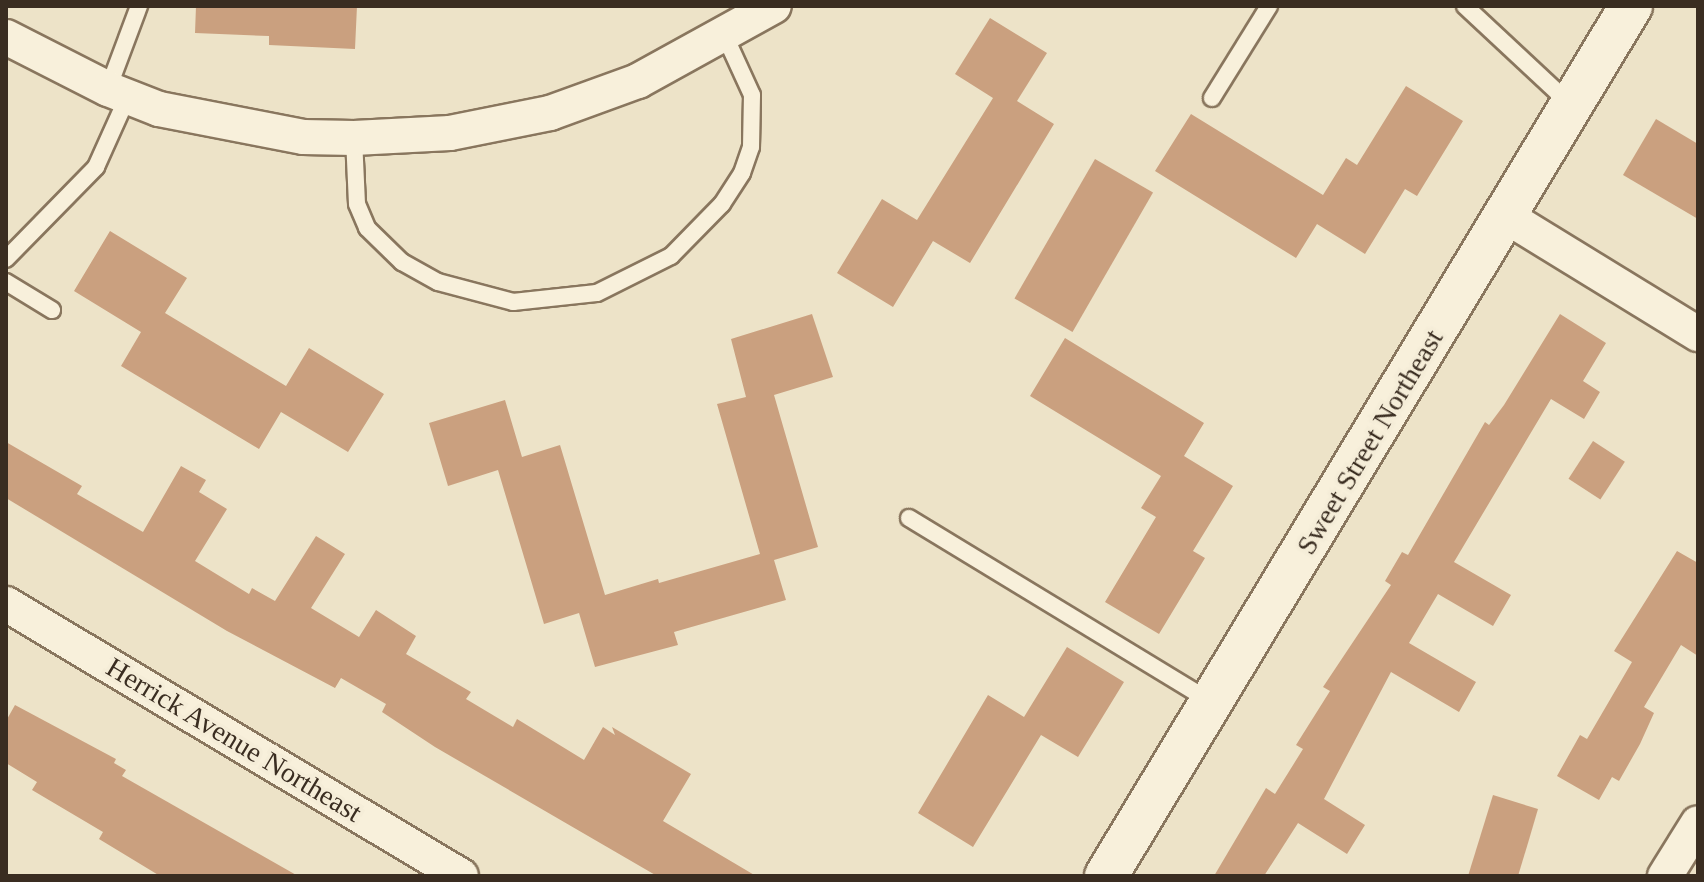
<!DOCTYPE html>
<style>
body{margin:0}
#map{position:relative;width:1704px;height:882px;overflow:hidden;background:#ede3c8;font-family:"Times New Roman",serif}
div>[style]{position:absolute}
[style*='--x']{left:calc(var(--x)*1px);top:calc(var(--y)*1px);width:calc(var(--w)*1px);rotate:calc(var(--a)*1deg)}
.building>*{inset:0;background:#caa07f;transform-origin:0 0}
.roads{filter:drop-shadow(2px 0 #89765e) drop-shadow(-2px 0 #89765e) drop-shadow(0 2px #89765e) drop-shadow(0 -2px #89765e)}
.service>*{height:16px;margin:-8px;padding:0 8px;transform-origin:8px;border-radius:8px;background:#f8f0db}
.minor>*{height:34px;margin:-17px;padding:0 17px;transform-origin:17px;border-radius:17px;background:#f8f0db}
.tertiary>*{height:42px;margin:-21px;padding:0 21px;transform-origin:21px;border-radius:21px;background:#f8f0db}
span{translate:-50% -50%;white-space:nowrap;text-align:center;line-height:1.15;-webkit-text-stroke:7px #f5edd8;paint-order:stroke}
.street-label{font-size:28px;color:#3a2d21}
.frame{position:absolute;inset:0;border:8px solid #3a2d21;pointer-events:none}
</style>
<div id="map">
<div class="building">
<div style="clip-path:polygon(196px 6px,357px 6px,355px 49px,269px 45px,269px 36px,195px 33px)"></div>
<div style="clip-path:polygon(990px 18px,1047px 53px,1017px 101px,1054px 124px,970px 263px,933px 241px,893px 307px,837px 273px,882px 199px,917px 220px,993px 98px,955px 74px)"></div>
<div style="clip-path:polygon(1406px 86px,1463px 121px,1417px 196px,1405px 189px,1365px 254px,1317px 224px,1296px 258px,1155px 171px,1191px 114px,1323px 195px,1346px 158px,1357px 165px)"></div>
<div style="clip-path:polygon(1656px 119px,1698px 144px,1698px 219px,1623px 175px)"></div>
<div style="left:1095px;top:159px;width:67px;height:161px;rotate:30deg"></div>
<div style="clip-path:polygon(110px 231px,187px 278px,165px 313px,286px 386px,309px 348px,384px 394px,348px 452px,281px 412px,259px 449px,121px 366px,141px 332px,74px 291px)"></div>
<div style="clip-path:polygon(812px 314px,833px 377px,774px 395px,818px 547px,774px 560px,786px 600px,674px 632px,678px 645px,595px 667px,579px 613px,544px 624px,498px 470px,448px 486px,429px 423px,505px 400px,522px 457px,560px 445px,605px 595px,658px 579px,659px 583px,760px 554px,717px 404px,746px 397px,731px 339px)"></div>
<div style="clip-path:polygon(1560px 314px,1606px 343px,1583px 381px,1600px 392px,1584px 419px,1551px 399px,1454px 562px,1511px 595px,1493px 626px,1438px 594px,1409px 643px,1476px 682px,1459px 712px,1391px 672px,1324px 799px,1365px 825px,1347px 854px,1298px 823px,1264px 876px,1214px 876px,1266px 788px,1275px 794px,1303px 749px,1296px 745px,1330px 691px,1323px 687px,1391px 585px,1385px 581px,1402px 552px,1408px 555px,1485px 422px,1489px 425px,1504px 405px)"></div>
<div style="clip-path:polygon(1065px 338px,1204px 423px,1184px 456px,1233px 486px,1193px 551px,1205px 558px,1159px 634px,1105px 602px,1156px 517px,1141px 508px,1161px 476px,1030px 396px)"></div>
<div style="left:1593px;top:441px;width:38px;height:45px;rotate:33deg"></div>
<div style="clip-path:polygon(6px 442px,82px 486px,77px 494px,143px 532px,181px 466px,206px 480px,199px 492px,227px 509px,195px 561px,249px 594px,252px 588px,275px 601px,316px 536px,345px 554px,311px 608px,359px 637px,376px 610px,416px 636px,406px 654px,471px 692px,466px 699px,513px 727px,517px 719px,584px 760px,603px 727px,615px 735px,612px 727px,691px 774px,663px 821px,756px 876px,657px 876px,435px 747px,382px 712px,386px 704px,341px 678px,335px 688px,227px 631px,6px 498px)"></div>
<div style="clip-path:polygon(1677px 551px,1698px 563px,1698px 656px,1681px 645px,1644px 707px,1654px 713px,1640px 744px,1619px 781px,1612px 777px,1599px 800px,1557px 776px,1580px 735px,1587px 739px,1632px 662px,1614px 651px)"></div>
<div style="clip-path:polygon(1067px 647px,1124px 682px,1078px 757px,1041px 735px,973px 847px,918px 813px,988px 695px,1024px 717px)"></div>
<div style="clip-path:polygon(15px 705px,116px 759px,114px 763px,126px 770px,122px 776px,298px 876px,160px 876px,99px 839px,103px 832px,32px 790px,37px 782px,6px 763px,6px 721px)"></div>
<div style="clip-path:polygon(1493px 795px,1538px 809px,1528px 843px,1518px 876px,1468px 876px)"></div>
</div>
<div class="roads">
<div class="service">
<div style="--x:1465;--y:6;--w:145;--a:43"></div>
<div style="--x:108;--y:89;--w:89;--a:-69.5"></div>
<div style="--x:1212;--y:98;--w:108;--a:-58.2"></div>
<div style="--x:354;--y:138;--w:66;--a:87.4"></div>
<div style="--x:357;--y:204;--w:26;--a:67"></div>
<div style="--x:367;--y:228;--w:49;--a:44.2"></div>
<div style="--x:402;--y:262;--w:41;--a:29.1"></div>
<div style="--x:438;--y:282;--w:78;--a:14.9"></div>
<div style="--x:513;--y:302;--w:84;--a:-6.1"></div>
<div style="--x:597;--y:293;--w:83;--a:-26.6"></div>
<div style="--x:671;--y:256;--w:73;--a:-45.6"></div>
<div style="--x:722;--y:204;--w:37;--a:-57"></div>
<div style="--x:742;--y:173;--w:28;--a:-71"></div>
<div style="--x:751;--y:147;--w:52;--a:-88.9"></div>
<div style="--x:752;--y:95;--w:65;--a:-114.6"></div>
<div style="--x:6;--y:259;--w:129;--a:-45.6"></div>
<div style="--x:96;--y:167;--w:76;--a:-65.8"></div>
<div style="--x:6;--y:282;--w:54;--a:31.3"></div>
<div style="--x:909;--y:518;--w:354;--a:31.3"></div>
</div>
<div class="minor">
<div style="--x:6;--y:37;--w:114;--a:27"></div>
<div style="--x:108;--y:89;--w:55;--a:21.4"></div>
<div style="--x:159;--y:109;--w:147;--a:11"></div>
<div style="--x:303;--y:137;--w:51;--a:1.1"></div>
<div style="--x:354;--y:138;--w:96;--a:-3"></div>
<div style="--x:450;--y:133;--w:102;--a:-11.3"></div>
<div style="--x:550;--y:113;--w:94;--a:-20"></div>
<div style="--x:638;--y:81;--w:155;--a:-28.9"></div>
<div style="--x:1507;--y:217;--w:224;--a:31.5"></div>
<div style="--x:6;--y:604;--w:530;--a:30.87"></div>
<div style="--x:1665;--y:876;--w:62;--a:-58.1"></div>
</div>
<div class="tertiary">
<div style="--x:1106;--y:876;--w:1016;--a:-58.89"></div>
</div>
</div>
<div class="street-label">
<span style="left:1370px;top:442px;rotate:-59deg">Sweet Street Northeast</span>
<span style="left:234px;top:740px;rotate:31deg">Herrick Avenue Northeast</span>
</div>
<div class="frame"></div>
</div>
